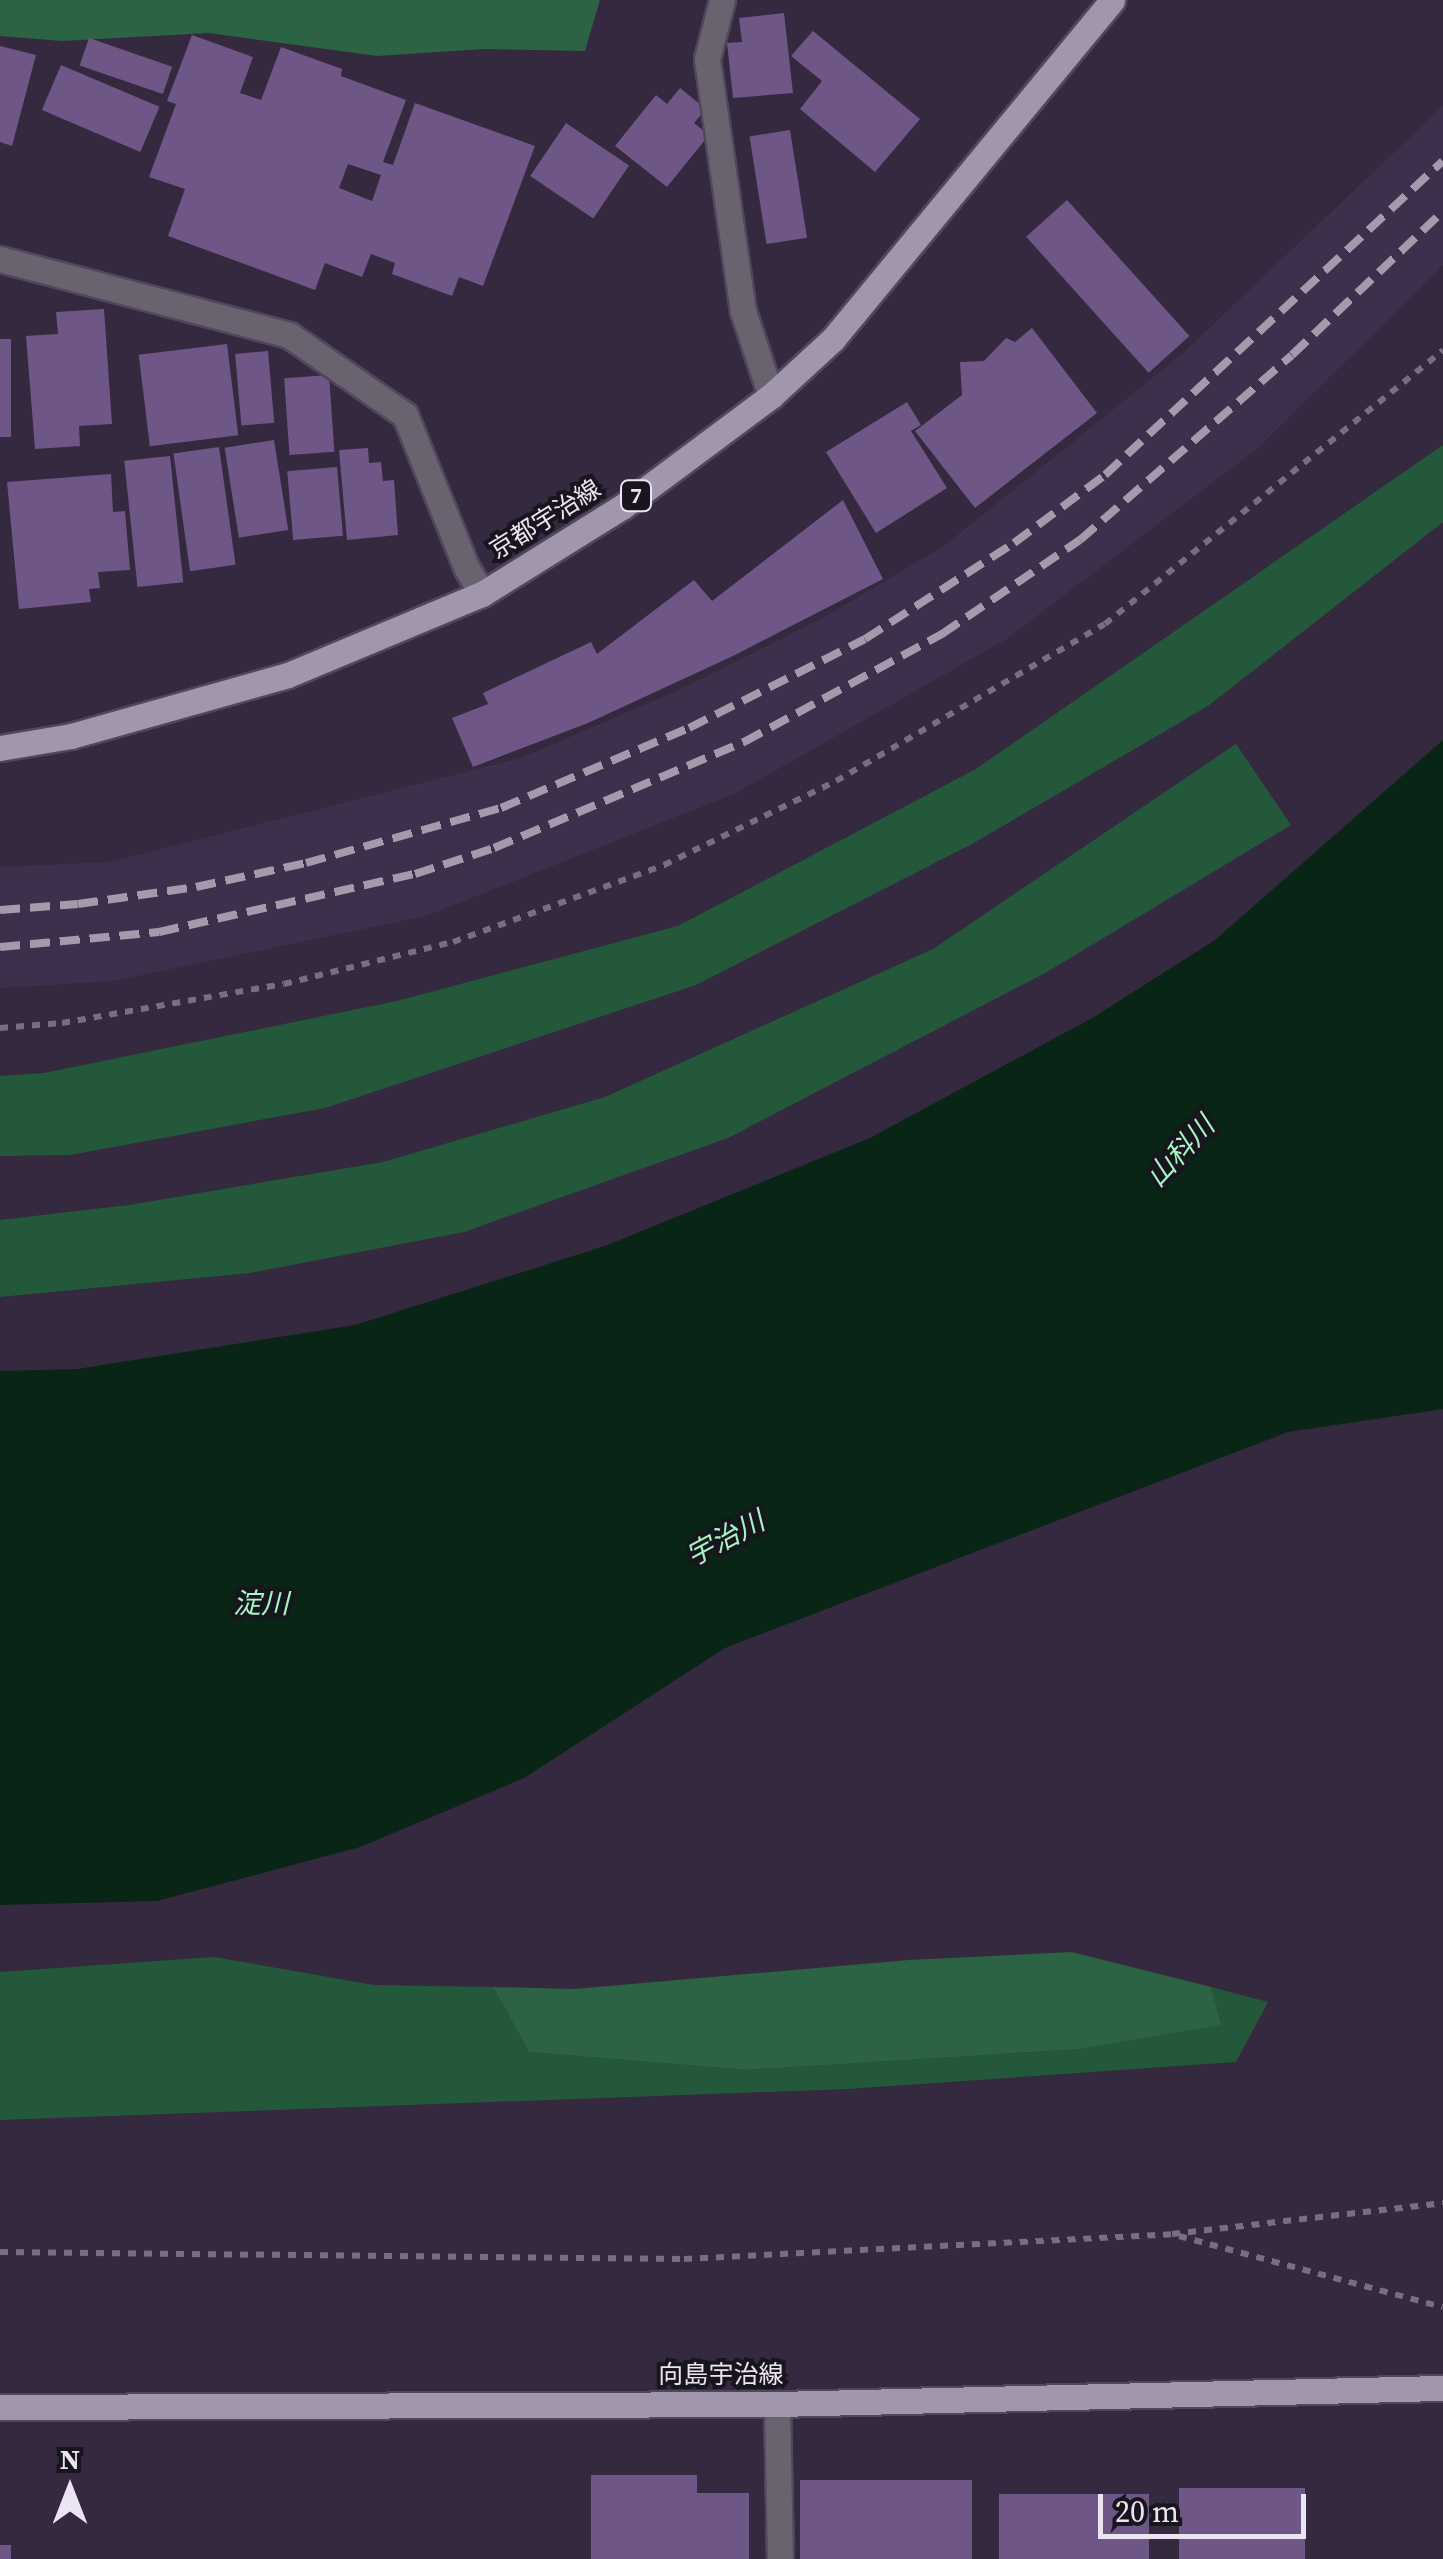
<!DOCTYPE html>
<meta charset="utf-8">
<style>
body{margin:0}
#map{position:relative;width:1443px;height:2559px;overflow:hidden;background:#34293f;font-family:"Source Serif 4","Noto Sans JP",serif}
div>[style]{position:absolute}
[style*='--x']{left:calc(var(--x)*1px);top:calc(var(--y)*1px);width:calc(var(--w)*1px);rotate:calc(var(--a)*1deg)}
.built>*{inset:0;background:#3e304c}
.green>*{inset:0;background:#24583b}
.forest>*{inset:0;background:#2c6344}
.water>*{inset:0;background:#082515}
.building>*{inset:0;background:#6e5786;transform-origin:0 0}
.path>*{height:6px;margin-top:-3px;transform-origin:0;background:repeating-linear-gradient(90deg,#786e81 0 8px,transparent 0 16px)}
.roads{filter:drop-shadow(2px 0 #51475c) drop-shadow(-2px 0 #51475c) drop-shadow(0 2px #51475c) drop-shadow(0 -2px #51475c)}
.minor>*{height:25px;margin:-12.5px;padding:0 12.5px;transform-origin:12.5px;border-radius:12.5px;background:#68636e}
.major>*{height:25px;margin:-12.5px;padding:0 12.5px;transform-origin:12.5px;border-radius:12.5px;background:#a196ac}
.rail>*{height:8px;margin-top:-4px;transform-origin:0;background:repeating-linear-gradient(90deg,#a39bac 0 20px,transparent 0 30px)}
span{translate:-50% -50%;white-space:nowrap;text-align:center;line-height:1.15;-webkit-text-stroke:8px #19151e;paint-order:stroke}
.shield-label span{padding:2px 8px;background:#19151e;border:2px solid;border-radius:8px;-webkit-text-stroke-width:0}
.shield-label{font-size:22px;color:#ebe5f3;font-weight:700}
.street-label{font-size:25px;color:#ebe5f3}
.water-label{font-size:28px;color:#a3f6c3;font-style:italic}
.north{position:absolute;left:20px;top:2439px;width:100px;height:100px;-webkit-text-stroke:8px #19151e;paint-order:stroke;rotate:0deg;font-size:28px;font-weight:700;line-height:40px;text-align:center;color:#ebe5f3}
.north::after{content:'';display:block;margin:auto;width:35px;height:45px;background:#ebe5f3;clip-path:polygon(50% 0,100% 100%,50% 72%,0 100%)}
.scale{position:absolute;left:1098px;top:2494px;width:208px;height:45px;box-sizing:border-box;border:5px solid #ebe5f3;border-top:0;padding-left:12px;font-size:30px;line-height:35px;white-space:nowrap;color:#ebe5f3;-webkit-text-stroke:8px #19151e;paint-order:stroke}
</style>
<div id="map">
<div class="built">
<div style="clip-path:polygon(1443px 106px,1443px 265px,1258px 448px,1005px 640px,736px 793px,426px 916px,113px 981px,0 988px,0 867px,109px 862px,521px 758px,681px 689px,821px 619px,944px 546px,1182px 354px)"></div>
</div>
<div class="green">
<div style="clip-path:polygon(1443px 445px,1443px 522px,1208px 706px,972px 844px,696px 985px,325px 1108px,70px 1155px,0 1156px,0 1076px,44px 1073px,397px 1001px,678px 926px,976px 769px)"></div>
<div style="clip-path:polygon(1236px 744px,1291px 825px,1047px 972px,728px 1138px,464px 1232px,250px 1273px,0 1297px,0 1220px,129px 1205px,383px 1162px,605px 1097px,933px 949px)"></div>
<div style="clip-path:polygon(214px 1957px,374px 1985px,493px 1987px,529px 2052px,746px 2070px,1081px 2049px,1220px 2025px,1211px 1987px,1268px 2002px,1236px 2062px,848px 2089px,0 2120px,0 1972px)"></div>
</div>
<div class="forest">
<div style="clip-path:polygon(0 0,600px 0,585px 51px,484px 49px,377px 56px,209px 33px,62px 41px,0 36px)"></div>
<div style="clip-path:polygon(1072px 1952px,1211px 1987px,1221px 2025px,1081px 2049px,746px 2070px,529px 2052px,493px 1987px,574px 1989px,909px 1960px)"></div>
</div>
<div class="water">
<div style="clip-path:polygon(1443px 740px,1443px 1409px,1288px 1432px,725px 1648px,524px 1778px,360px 1847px,157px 1901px,0 1905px,0 1371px,77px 1369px,355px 1325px,605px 1246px,870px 1138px,1094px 1017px,1215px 940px)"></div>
</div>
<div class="building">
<div style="clip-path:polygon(784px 13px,793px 93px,733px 98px,727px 43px,742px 42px,739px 18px)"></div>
<div style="clip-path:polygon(813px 31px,920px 119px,875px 172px,800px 109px,822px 81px,791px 56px)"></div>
<div style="clip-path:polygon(evenodd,192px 35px,253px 57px,240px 93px,261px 100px,281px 47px,342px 69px,341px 76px,406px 100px,383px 162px,393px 165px,415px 103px,535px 146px,483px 286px,459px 277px,452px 296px,392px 274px,395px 263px,371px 254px,362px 277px,325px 263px,315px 290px,168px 236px,185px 189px,149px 177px,176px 104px,167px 101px,192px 35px,348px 164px,381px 175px,372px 201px,339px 188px,348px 164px)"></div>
<div style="left:89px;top:38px;width:88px;height:29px;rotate:19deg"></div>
<div style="clip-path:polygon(0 46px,36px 55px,12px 146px,0 142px)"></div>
<div style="left:61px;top:65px;width:107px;height:49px;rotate:23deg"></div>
<div style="clip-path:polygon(680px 88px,706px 109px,694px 123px,709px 135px,667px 187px,615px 146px,656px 95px,667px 104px)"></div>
<div style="left:566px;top:123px;width:76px;height:64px;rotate:34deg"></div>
<div style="left:790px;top:130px;width:109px;height:41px;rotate:81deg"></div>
<div style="left:1067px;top:200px;width:183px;height:55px;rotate:48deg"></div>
<div style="clip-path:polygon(104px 309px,112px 424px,79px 426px,80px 446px,35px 449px,26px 336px,58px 334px,56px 312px)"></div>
<div style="clip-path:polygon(1032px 328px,1097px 413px,975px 508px,915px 431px,962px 395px,960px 362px,984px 361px,1006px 338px,1015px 342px)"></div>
<div style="left:0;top:339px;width:11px;height:98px"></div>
<div style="left:227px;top:344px;width:92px;height:89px;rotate:83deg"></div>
<div style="left:268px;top:351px;width:72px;height:33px;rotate:85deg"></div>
<div style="left:329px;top:375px;width:77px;height:45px;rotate:86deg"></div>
<div style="clip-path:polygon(907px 402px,921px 425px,911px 431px,947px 488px,876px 533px,826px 452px)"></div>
<div style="left:274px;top:440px;width:91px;height:50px;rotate:81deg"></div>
<div style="left:219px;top:447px;width:119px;height:46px;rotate:82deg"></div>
<div style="clip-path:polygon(368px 448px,369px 463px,381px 462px,383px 481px,394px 480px,398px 535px,347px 540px,339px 450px)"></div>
<div style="left:170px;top:456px;width:127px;height:46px;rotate:84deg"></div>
<div style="left:337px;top:467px;width:69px;height:50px;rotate:85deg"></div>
<div style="clip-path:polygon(111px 474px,113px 512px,125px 511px,130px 570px,98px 572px,100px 588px,89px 589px,91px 602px,19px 609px,7px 482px)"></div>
<div style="clip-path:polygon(843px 500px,883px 579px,733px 656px,588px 723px,473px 767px,452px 718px,488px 704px,483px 693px,591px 642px,597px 654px,694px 580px,712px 601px)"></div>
<div style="clip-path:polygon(591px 2475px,697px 2475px,697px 2493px,749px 2493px,749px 2559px,591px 2559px)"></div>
<div style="left:800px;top:2480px;width:172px;height:79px"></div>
<div style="left:1179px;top:2488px;width:126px;height:71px"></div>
<div style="left:999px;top:2494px;width:150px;height:65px"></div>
<div style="left:0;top:2545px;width:11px;height:14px"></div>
</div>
<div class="path">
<div style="--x:0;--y:1028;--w:62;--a:-4.6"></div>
<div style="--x:62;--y:1023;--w:225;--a:-10"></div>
<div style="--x:284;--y:984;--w:174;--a:-14"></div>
<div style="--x:453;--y:942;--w:225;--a:-20"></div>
<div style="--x:664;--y:865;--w:191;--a:-26"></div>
<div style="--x:836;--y:781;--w:311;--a:-30.3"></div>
<div style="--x:1105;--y:624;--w:435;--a:-39"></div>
<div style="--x:1179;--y:2236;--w:273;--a:15.1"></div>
<div style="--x:0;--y:2252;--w:684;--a:0.59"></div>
<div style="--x:684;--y:2259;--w:489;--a:-2.9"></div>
<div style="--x:1172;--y:2234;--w:273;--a:-6.5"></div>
</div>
<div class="roads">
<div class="minor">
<div style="--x:722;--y:0;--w:61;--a:104.3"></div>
<div style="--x:707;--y:59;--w:255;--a:81.9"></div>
<div style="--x:743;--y:311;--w:89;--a:71.8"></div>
<div style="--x:0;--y:259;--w:299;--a:14.7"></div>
<div style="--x:289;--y:335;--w:141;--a:34.6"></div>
<div style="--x:405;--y:415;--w:164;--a:68.1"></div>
<div style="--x:466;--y:567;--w:31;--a:59"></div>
<div style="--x:777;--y:2404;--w:155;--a:88.9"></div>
</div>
<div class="major">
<div style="--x:0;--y:748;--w:72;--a:-9.6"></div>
<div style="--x:71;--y:736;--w:225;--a:-15.7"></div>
<div style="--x:288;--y:675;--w:210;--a:-22.7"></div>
<div style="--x:482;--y:594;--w:165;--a:-31.9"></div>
<div style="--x:622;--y:507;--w:186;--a:-36.7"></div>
<div style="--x:771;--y:396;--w:84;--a:-42.6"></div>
<div style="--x:833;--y:339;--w:439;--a:-50.5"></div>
<div style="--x:0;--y:2407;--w:777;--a:-0.22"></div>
<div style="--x:777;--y:2404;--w:666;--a:-1.38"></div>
</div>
</div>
<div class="rail">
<div style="--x:0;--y:910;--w:78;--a:-4.4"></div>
<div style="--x:78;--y:904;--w:119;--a:-8.2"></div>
<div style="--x:196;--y:887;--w:113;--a:-12.3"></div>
<div style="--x:306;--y:863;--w:203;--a:-15.8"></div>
<div style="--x:501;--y:808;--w:204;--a:-23.1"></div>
<div style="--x:689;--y:728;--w:197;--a:-26.8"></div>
<div style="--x:865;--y:639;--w:177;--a:-32.8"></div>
<div style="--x:1014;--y:543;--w:114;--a:-36.8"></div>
<div style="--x:1105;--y:475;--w:461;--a:-42.9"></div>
<div style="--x:0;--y:947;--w:160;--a:-5.4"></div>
<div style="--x:159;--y:932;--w:262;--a:-12.8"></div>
<div style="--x:415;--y:874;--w:83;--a:-18.2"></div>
<div style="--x:494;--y:848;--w:272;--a:-23"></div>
<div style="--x:744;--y:742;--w:226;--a:-28.6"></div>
<div style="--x:942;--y:634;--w:167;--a:-34.3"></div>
<div style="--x:1080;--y:540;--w:281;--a:-41.1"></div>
<div style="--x:1292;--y:355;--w:209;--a:-43.6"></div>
</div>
<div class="shield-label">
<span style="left:636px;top:496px">7</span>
</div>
<div class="street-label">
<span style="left:545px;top:519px;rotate:-32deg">京都宇治線</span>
<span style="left:721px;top:2374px">向島宇治線</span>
</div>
<div class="water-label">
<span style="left:1180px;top:1151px;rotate:-47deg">山科川</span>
<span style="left:725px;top:1538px;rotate:-28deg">宇治川</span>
<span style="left:261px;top:1603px">淀川</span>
</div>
<div class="north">N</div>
<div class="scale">20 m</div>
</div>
